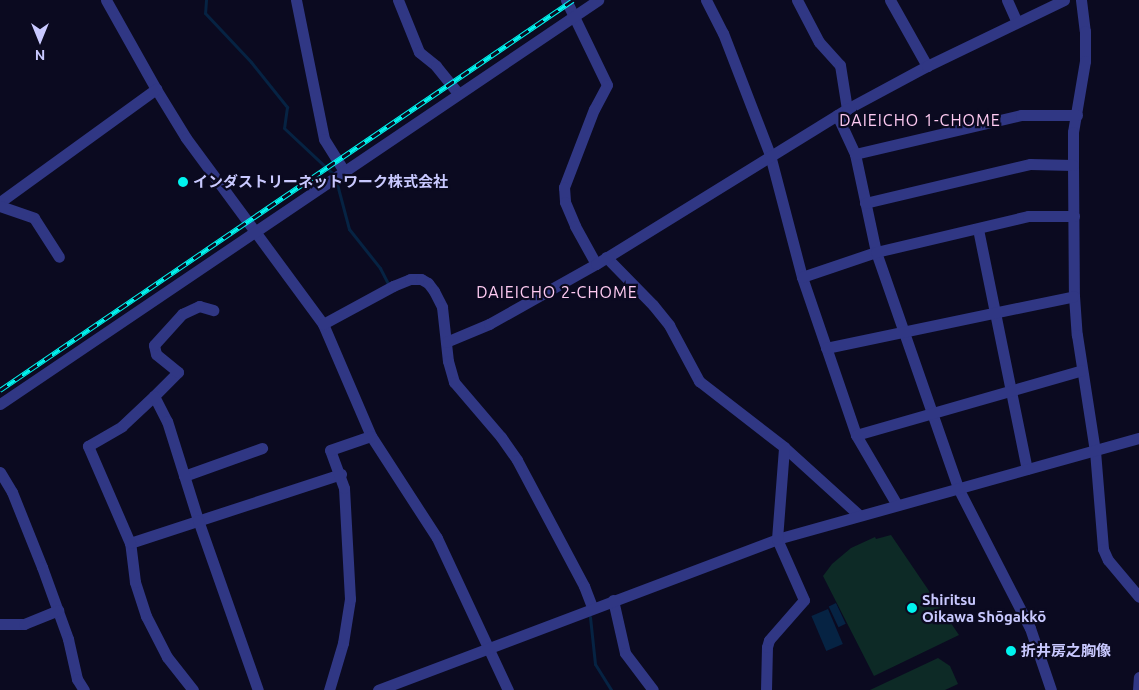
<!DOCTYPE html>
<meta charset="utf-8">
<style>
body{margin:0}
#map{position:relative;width:1139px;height:690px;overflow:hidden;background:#0b0a20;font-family:Ubuntu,"Noto Sans JP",sans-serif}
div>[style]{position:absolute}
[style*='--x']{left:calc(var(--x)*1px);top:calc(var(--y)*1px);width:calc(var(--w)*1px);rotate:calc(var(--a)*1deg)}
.green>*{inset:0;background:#0d2a26}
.water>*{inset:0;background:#062343;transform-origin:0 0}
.stream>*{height:3px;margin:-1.5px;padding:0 1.5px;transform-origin:1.5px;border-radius:1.5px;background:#062343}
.minor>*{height:11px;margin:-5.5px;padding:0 5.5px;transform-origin:5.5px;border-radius:5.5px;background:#303784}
.rail>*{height:5px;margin-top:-2.5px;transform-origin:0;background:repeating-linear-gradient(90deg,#0b0a20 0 9px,#00f4ef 0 18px);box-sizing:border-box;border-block:1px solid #00f4ef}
.dots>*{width:14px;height:14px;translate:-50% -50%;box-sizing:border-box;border:2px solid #0b0a20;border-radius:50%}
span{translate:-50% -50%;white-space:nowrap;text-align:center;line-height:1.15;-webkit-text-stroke:4.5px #0b0a20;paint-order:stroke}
.poi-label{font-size:15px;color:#c9c9ff;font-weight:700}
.left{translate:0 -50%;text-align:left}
.neighbourhood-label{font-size:16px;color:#ffcbf2;letter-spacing:1px}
.north{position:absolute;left:15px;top:15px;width:50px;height:50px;-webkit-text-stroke:4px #0b0a20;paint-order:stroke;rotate:180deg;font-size:14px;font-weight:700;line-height:20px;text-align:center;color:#c9c9ff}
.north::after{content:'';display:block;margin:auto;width:18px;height:22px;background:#c9c9ff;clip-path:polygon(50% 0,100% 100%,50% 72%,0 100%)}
</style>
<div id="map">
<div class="green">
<div style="clip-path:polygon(891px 535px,959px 635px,874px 676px,823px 576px,832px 564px,851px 548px,875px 537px,876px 539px)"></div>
<div style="clip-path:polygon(938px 658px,950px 666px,958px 684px,945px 690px,870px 690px)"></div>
</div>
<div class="water">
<div style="left:836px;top:603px;width:23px;height:8px;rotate:65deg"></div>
<div style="left:828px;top:609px;width:38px;height:18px;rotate:67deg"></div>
</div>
<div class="stream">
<div style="--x:206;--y:0;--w:13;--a:94"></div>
<div style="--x:205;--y:13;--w:67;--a:46.8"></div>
<div style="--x:251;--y:62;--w:58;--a:51.3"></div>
<div style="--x:287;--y:107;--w:21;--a:98"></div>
<div style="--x:284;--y:128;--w:66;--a:43.2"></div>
<div style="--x:332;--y:173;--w:12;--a:66"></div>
<div style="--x:337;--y:184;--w:47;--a:75.1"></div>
<div style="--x:349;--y:229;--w:50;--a:51.5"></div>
<div style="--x:380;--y:268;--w:18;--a:63"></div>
<div style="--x:590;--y:617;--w:47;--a:83.9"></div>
<div style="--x:595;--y:664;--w:31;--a:58"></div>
</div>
<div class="minor">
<div style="--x:106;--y:0;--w:102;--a:60.7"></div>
<div style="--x:156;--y:89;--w:57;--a:58.5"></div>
<div style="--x:186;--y:138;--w:231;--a:53.6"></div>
<div style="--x:323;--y:324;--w:122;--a:66.8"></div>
<div style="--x:371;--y:436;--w:121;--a:57.1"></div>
<div style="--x:437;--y:538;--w:168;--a:65"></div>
<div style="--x:296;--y:0;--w:142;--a:78.6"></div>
<div style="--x:324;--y:139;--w:38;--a:58"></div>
<div style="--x:398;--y:0;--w:56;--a:68"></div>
<div style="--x:419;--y:52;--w:22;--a:39"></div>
<div style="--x:436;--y:66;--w:35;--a:51"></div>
<div style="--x:566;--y:0;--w:94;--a:64.2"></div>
<div style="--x:607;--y:85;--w:27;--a:118"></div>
<div style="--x:594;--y:109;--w:84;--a:111"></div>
<div style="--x:564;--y:187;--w:15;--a:86"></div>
<div style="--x:565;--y:202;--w:26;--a:67"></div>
<div style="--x:575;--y:226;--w:43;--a:61.1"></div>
<div style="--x:706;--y:0;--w:37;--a:63"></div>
<div style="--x:723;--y:33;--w:131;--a:68.9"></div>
<div style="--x:770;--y:155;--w:126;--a:75.3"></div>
<div style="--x:802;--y:277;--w:167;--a:71.1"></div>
<div style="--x:856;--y:435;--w:81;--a:59.6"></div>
<div style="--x:797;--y:0;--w:47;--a:62.4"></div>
<div style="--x:819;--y:42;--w:31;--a:48"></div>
<div style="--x:840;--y:65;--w:45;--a:81"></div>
<div style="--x:890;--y:0;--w:76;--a:60.7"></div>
<div style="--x:1007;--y:0;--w:24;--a:66"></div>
<div style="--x:1081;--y:0;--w:31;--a:83"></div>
<div style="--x:1085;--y:31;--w:30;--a:90"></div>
<div style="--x:1085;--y:61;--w:72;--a:99.6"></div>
<div style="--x:1073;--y:132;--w:33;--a:90"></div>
<div style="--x:1073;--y:165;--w:131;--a:89.6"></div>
<div style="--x:1074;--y:296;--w:39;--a:86"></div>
<div style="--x:1077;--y:335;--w:117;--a:81.2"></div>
<div style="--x:1095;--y:451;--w:98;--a:85.3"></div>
<div style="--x:1103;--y:549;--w:12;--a:66"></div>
<div style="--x:1108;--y:560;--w:48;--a:50"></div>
<div style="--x:837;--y:115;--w:43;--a:65.2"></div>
<div style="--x:855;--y:154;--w:100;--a:77.9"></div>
<div style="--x:876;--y:252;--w:250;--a:70.8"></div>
<div style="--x:958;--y:488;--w:157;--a:62.8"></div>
<div style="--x:1030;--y:628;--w:65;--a:71.3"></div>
<div style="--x:855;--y:154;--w:171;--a:-13.2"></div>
<div style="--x:1021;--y:115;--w:56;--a:0"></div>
<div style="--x:0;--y:202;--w:193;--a:-35.9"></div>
<div style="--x:865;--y:203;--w:170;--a:-13.3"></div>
<div style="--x:1030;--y:164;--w:43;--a:1.3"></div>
<div style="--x:0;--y:206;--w:36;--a:19"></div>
<div style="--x:34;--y:218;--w:46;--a:57.3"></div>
<div style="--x:978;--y:229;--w:245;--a:78.5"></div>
<div style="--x:606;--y:257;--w:67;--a:45.6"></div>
<div style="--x:653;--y:305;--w:26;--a:51"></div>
<div style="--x:669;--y:325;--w:64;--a:61.8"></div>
<div style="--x:699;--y:381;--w:108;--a:37.8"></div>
<div style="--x:784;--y:447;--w:101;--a:42.2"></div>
<div style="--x:802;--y:277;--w:78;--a:-18.7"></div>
<div style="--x:876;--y:252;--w:156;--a:-13.3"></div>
<div style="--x:1028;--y:216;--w:46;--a:0"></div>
<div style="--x:323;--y:324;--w:80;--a:-28.5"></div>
<div style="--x:393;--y:286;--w:18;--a:-22"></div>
<div style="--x:410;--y:279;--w:11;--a:0"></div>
<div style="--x:421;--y:279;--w:8;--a:30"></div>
<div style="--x:428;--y:283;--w:10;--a:53"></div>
<div style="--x:434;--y:291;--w:18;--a:63"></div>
<div style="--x:442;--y:307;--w:54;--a:83.7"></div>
<div style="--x:448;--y:361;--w:22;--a:74"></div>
<div style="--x:454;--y:382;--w:72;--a:49.5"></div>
<div style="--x:501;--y:437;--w:28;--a:55"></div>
<div style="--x:517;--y:460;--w:143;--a:62"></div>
<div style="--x:584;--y:586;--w:22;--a:69"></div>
<div style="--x:446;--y:342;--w:47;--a:-22.7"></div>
<div style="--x:489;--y:324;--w:123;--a:-29.3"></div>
<div style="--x:596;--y:264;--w:295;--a:-31.7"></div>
<div style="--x:847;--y:109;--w:91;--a:-28.3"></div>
<div style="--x:927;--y:66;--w:152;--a:-25.7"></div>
<div style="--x:826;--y:348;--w:253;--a:-11.8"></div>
<div style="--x:154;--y:396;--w:34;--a:-45"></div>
<div style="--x:178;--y:372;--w:28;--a:-141"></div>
<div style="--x:156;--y:354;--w:9;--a:-103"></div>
<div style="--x:154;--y:345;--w:42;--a:-47.9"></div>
<div style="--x:182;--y:314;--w:19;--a:-25"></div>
<div style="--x:199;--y:306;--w:15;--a:16"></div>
<div style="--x:0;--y:404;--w:722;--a:-34.04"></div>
<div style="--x:856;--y:435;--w:235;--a:-16"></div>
<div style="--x:0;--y:472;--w:23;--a:59"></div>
<div style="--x:12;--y:492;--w:81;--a:68.2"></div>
<div style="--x:42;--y:567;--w:77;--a:70.1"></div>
<div style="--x:68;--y:639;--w:41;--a:77.3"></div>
<div style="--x:77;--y:679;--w:13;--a:58"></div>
<div style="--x:184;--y:476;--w:83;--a:-19.7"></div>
<div style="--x:130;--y:543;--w:222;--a:-18.1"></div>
<div style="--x:613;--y:600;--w:54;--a:77.2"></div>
<div style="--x:625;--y:653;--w:46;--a:52.9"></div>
<div style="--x:0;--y:624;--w:24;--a:0"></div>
<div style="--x:24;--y:624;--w:37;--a:-22"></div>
<div style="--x:193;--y:690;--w:42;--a:-128.2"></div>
<div style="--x:167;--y:657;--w:46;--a:-117.1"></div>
<div style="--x:146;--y:616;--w:36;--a:-108"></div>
<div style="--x:135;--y:582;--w:39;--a:-97"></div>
<div style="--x:130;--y:543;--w:106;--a:-113.4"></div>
<div style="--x:88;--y:446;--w:39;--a:-30"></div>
<div style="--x:122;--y:426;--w:44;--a:-43.2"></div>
<div style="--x:154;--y:396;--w:28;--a:63"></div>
<div style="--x:167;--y:421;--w:104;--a:72.6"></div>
<div style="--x:198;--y:520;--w:180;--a:70.6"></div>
<div style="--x:329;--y:690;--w:49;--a:-73.4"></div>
<div style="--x:343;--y:643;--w:45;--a:-81"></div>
<div style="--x:350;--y:599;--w:111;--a:-93.1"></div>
<div style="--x:344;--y:488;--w:40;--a:-110.2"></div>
<div style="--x:330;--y:450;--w:43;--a:-18.9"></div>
<div style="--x:378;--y:690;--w:427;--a:-20.7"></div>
<div style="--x:777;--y:539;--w:376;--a:-15.6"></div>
<div style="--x:766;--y:690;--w:43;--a:-88.7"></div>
<div style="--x:767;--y:647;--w:7;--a:-74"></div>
<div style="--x:769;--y:640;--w:53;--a:-48.8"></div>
<div style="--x:804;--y:600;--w:67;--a:-113.9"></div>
<div style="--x:777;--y:539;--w:92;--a:-85.6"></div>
<div style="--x:1138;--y:690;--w:13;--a:-86"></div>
</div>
<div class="rail">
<div style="--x:0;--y:390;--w:693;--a:-34.24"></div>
</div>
<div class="dots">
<div style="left:183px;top:182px;background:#00f4ef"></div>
<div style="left:912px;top:608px;background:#00f4ef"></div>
<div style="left:1011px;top:651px;background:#00f4ef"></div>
</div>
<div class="poi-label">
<span class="left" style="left:193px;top:182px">インダストリーネットワーク株式会社</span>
<span class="left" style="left:922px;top:608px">Shiritsu<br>Oikawa Shōgakkō</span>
<span class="left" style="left:1021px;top:651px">折井房之胸像</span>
</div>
<div class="neighbourhood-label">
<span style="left:920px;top:120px">DAIEICHO 1-CHOME</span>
<span style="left:557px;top:292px">DAIEICHO 2-CHOME</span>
</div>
<div class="north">N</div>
</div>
